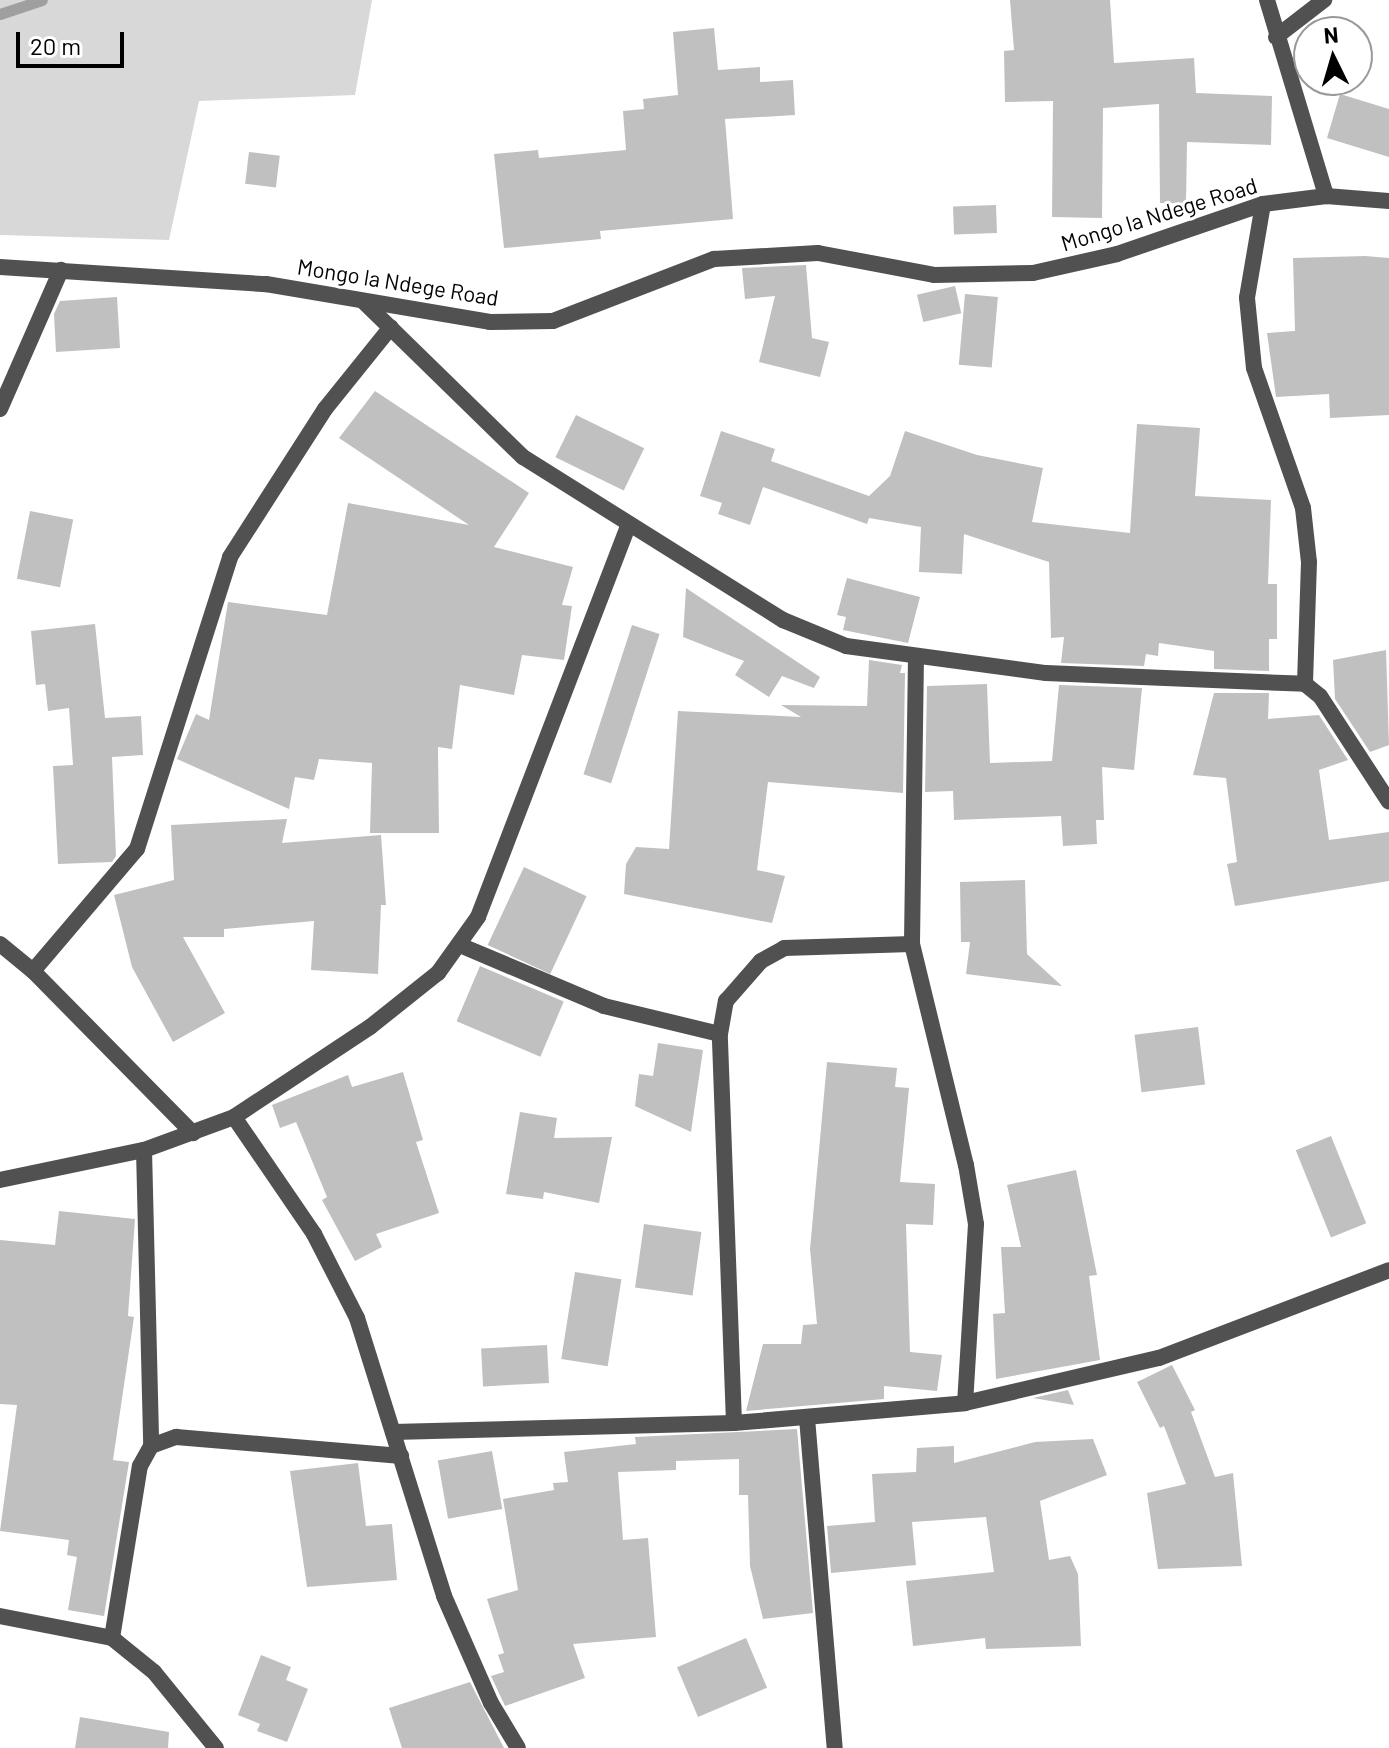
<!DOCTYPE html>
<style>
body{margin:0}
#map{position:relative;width:1389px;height:1748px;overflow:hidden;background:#fff;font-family:Barlow,sans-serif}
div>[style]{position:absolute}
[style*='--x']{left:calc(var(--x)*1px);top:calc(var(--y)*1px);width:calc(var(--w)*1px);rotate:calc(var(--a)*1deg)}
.green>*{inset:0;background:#d8d8d8}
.stream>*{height:11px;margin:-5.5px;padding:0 5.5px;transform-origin:5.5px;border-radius:5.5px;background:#9f9f9f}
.building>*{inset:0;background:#c0c0c0;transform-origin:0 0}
.minor>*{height:16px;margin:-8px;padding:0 8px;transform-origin:8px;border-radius:8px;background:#515151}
.tertiary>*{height:16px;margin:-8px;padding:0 8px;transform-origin:8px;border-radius:8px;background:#515151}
span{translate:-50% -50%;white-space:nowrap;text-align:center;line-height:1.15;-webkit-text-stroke:6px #fff;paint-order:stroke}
.street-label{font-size:22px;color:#000}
.north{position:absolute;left:1293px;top:16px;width:80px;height:80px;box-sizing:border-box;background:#fff;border:2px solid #999;border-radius:50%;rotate:355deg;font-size:22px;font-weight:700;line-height:32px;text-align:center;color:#000}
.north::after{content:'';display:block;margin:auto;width:28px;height:36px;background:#000;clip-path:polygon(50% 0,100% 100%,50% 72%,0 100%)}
.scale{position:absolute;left:16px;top:32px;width:108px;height:36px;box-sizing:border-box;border:4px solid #000;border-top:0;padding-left:10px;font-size:24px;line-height:28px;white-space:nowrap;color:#000;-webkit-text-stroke:6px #fff;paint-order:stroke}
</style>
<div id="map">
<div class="green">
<div style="clip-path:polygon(0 0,372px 0,355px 95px,199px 101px,169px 240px,0 235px)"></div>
</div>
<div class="stream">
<div style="--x:0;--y:14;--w:44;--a:-18.4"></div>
</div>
<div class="building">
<div style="clip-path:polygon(1010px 0,1110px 0,1114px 63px,1194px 58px,1196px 93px,1272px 96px,1271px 145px,1187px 142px,1186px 203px,1160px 203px,1159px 104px,1103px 108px,1102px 218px,1052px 217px,1053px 101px,1005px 102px,1004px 51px,1014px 50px)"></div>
<div style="clip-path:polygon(714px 28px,718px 70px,760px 67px,760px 82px,793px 80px,795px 115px,725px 119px,733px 219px,600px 231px,601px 239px,504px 248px,494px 154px,538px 150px,539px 158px,626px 150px,623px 111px,644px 109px,643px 99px,678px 95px,673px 32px)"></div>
<div style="clip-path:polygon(1340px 94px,1389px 109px,1389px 157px,1327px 138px)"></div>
<div style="left:249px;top:152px;width:31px;height:32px;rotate:7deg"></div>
<div style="left:996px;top:205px;width:28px;height:43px;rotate:88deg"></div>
<div style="clip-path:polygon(1365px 256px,1389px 258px,1389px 415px,1330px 418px,1329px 394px,1276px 397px,1267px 333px,1295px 331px,1293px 258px)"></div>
<div style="clip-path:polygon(806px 265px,812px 338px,829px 342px,820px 377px,759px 362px,775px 296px,745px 299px,742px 268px)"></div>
<div style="left:955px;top:286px;width:28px;height:39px;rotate:77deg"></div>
<div style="left:965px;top:294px;width:33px;height:71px;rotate:5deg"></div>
<div style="clip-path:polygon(117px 297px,120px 348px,56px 352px,54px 314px,60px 301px)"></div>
<div style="clip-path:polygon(375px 391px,529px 493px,494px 547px,573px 567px,562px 605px,572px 606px,564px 660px,522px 655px,514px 695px,460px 685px,452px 749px,438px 747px,439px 833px,370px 833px,372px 763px,319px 759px,314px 780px,295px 777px,289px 809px,177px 759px,196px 714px,209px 720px,228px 602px,327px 615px,348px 503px,469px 525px,339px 438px)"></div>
<div style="left:576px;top:415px;width:76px;height:47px;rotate:26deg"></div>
<div style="clip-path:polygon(1137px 424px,1200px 428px,1195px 496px,1271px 500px,1268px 584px,1277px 584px,1277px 639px,1269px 639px,1269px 671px,1214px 669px,1214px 651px,1159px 643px,1158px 656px,1146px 654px,1144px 666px,1061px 663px,1064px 637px,1051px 638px,1049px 562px,964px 534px,962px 574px,919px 572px,921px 527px,869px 518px,867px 524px,763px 487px,750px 525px,718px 514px,722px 503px,700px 496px,721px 431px,775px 449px,771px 461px,869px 496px,890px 476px,905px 431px,977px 455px,1043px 468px,1032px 522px,1130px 533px)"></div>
<div style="left:30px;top:511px;width:44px;height:69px;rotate:11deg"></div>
<div style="clip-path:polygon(847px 578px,920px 597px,908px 643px,843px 630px,846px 617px,837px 615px)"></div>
<div style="clip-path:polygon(686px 588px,820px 677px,814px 688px,782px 676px,769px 697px,735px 675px,744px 661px,683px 637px)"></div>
<div style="clip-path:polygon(95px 624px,105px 718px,141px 716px,143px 755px,112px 757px,116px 856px,112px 862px,58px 864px,53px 766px,73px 765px,69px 708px,48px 711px,45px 684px,36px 685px,31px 631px)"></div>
<div style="left:632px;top:625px;width:29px;height:157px;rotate:18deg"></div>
<div style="clip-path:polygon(1386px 650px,1389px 745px,1370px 752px,1335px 699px,1333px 660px)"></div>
<div style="clip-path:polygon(869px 660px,902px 665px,900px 673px,905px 673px,903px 793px,768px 782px,757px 870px,785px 876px,772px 923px,624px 894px,626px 864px,636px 847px,669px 849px,678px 711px,801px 717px,781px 705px,867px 706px)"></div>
<div style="clip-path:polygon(987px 684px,990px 763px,1052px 761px,1059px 685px,1142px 688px,1134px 770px,1102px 767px,1104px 820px,1096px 820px,1097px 844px,1063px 846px,1061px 816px,954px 820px,953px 791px,925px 792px,927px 686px)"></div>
<div style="clip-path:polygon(1214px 693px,1269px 693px,1268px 719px,1319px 715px,1348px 760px,1319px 770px,1329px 840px,1389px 832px,1389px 881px,1235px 906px,1227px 864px,1237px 862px,1226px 778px,1193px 775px)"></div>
<div style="clip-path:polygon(287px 819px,282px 843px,381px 835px,386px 905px,381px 905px,378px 974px,311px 970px,314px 921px,224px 929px,224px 937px,183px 937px,225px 1013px,173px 1042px,132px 967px,114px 895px,174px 880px,171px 825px)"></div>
<div style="left:524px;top:867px;width:69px;height:86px;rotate:25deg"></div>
<div style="clip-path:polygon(1025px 880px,1027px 954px,1062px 986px,966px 974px,970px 942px,961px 942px,960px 882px)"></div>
<div style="left:480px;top:966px;width:91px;height:60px;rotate:23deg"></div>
<div style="left:1198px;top:1027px;width:58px;height:64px;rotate:83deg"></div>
<div style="clip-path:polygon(658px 1043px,703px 1050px,691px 1132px,635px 1106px,639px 1074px,653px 1076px)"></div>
<div style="clip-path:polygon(827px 1062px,897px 1068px,895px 1087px,909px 1088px,900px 1182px,935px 1184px,933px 1225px,906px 1224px,910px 1352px,942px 1355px,937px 1391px,884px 1386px,884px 1399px,746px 1411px,763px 1344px,801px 1344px,803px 1325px,817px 1324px,810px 1249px)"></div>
<div style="clip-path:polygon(403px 1072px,423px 1140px,416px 1142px,439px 1213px,376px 1234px,382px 1247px,355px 1261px,322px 1200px,327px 1197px,296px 1122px,280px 1128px,272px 1105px,348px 1075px,352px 1087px)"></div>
<div style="clip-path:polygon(520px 1112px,557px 1118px,554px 1138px,612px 1137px,599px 1203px,544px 1192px,543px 1199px,506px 1194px)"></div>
<div style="left:1331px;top:1136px;width:94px;height:38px;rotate:68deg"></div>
<div style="clip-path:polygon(1076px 1170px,1097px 1275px,1089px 1276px,1100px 1360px,996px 1379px,993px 1314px,1005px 1313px,1001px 1247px,1021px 1247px,1007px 1185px)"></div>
<div style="clip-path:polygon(59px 1211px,135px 1219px,128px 1316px,134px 1317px,113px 1460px,129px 1462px,104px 1616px,68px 1610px,77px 1557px,67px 1555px,69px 1540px,0 1531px,17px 1405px,0 1404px,0 1240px,55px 1245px)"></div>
<div style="left:644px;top:1224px;width:58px;height:64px;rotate:8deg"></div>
<div style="left:575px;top:1272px;width:47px;height:88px;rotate:9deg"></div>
<div style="left:547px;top:1345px;width:38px;height:66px;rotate:87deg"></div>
<div style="clip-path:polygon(1172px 1365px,1195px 1410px,1191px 1412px,1215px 1477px,1233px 1473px,1242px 1566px,1158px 1569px,1147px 1493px,1186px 1484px,1164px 1426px,1160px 1428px,1137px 1382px)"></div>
<div style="clip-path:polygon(1068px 1390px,1074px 1405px,1033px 1398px)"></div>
<div style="clip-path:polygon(797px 1429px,813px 1613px,763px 1619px,750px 1566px,748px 1495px,739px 1495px,739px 1459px,676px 1461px,676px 1470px,618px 1472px,623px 1540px,648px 1538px,656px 1637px,573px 1644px,585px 1678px,505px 1706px,491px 1676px,504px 1672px,498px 1655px,504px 1653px,487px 1599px,518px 1590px,503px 1499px,554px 1490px,553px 1483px,568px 1482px,564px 1452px,636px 1444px,635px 1437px)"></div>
<div style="clip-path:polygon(1093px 1439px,1107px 1475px,1040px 1501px,1049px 1560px,1070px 1556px,1078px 1574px,1081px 1646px,986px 1649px,985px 1638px,913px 1646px,906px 1581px,994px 1572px,986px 1517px,912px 1522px,916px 1565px,831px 1573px,827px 1526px,875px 1522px,872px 1474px,916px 1472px,917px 1448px,954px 1446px,954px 1463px,1035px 1442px)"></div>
<div style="left:492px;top:1451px;width:59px;height:55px;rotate:80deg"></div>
<div style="clip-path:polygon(358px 1463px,366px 1526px,392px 1524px,397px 1580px,307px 1587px,290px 1471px)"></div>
<div style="left:746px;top:1638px;width:54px;height:75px;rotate:67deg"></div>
<div style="clip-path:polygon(261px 1655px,291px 1667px,286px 1680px,308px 1689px,287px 1742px,257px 1731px,260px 1724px,238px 1715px)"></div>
<div style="clip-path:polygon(470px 1682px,504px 1748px,402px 1748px,389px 1708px)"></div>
<div style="clip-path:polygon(80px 1717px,169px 1732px,168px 1748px,75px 1748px)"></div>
</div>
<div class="minor">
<div style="--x:1267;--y:0;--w:205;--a:73.2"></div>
<div style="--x:1276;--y:37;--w:61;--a:-37.6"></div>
<div style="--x:1263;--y:204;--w:95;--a:99.7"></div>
<div style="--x:1247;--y:298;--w:70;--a:84.3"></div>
<div style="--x:1254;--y:368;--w:148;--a:70.7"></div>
<div style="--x:1303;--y:508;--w:54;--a:83.7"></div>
<div style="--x:1309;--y:562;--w:122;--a:91.9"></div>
<div style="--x:364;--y:302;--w:222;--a:44.3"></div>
<div style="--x:523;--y:457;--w:307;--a:32.1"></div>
<div style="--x:783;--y:620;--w:68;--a:22.4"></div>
<div style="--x:846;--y:646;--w:202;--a:7.7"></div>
<div style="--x:1046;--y:673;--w:259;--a:2.4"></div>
<div style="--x:1305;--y:684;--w:19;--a:39"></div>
<div style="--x:1320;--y:696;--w:126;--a:56.9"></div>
<div style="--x:0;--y:409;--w:152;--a:-66.3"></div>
<div style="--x:916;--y:656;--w:288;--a:90.8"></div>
<div style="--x:912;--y:944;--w:228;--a:76.3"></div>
<div style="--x:966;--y:1165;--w:60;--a:80.4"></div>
<div style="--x:976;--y:1224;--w:179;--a:93.5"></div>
<div style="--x:0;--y:944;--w:43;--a:39.3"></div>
<div style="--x:33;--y:971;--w:228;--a:45.4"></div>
<div style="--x:462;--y:946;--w:154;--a:22.9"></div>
<div style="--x:604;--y:1006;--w:119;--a:13.6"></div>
<div style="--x:33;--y:971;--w:160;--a:-49.6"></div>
<div style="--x:137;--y:849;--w:306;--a:-72.3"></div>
<div style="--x:230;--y:557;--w:176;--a:-57.3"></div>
<div style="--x:325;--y:409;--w:105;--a:-51.2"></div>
<div style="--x:234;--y:1117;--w:142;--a:55.6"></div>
<div style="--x:314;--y:1234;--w:94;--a:62.9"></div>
<div style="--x:357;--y:1318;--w:291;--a:72.6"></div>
<div style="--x:444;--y:1596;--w:117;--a:66.3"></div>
<div style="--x:491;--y:1703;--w:52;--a:59"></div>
<div style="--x:144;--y:1150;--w:296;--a:88.6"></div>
<div style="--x:0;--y:1180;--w:147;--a:-11.8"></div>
<div style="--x:144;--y:1150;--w:96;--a:-20.1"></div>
<div style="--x:234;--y:1117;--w:163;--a:-33.5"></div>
<div style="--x:370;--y:1027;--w:87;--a:-38.5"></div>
<div style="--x:438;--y:973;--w:69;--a:-54.5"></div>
<div style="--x:478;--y:917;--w:419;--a:-69"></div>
<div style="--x:807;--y:1418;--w:331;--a:85.2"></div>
<div style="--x:734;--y:1423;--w:389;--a:-92.1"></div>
<div style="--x:720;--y:1034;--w:34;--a:-80"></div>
<div style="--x:726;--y:1001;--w:53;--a:-48.8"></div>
<div style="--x:761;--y:961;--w:26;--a:-29"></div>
<div style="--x:784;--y:948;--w:128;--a:-1.8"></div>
<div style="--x:393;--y:1432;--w:341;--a:-1.5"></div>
<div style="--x:734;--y:1423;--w:232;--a:-4.9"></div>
<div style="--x:965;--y:1403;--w:199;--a:-13.1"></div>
<div style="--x:1159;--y:1358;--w:246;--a:-20.9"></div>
<div style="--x:0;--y:1616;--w:114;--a:11.1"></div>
<div style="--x:112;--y:1638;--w:54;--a:39"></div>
<div style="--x:154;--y:1672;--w:98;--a:50.8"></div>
<div style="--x:112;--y:1638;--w:174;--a:-80.8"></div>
<div style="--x:140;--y:1466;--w:23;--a:-61"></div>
<div style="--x:151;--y:1446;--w:27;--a:-20"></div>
<div style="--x:176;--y:1437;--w:226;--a:4.8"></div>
</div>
<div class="tertiary">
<div style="--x:0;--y:267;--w:267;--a:3.7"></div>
<div style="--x:266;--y:284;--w:227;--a:9.6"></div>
<div style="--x:490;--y:322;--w:63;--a:-0.9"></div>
<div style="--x:553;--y:321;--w:173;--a:-21.1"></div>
<div style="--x:714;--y:259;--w:104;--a:-3.3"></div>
<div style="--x:818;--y:253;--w:118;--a:10.7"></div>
<div style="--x:934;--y:275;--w:99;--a:-1.2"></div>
<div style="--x:1033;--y:273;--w:86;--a:-12.7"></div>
<div style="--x:1117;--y:254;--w:154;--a:-18.9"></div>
<div style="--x:1263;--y:204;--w:64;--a:-7.2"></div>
<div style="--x:1326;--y:196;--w:63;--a:4.5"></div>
</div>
<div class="street-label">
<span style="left:1159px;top:214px;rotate:-17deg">Mongo la Ndege Road</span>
<span style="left:398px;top:282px;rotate:9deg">Mongo la Ndege Road</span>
</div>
<div class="north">N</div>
<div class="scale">20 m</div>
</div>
